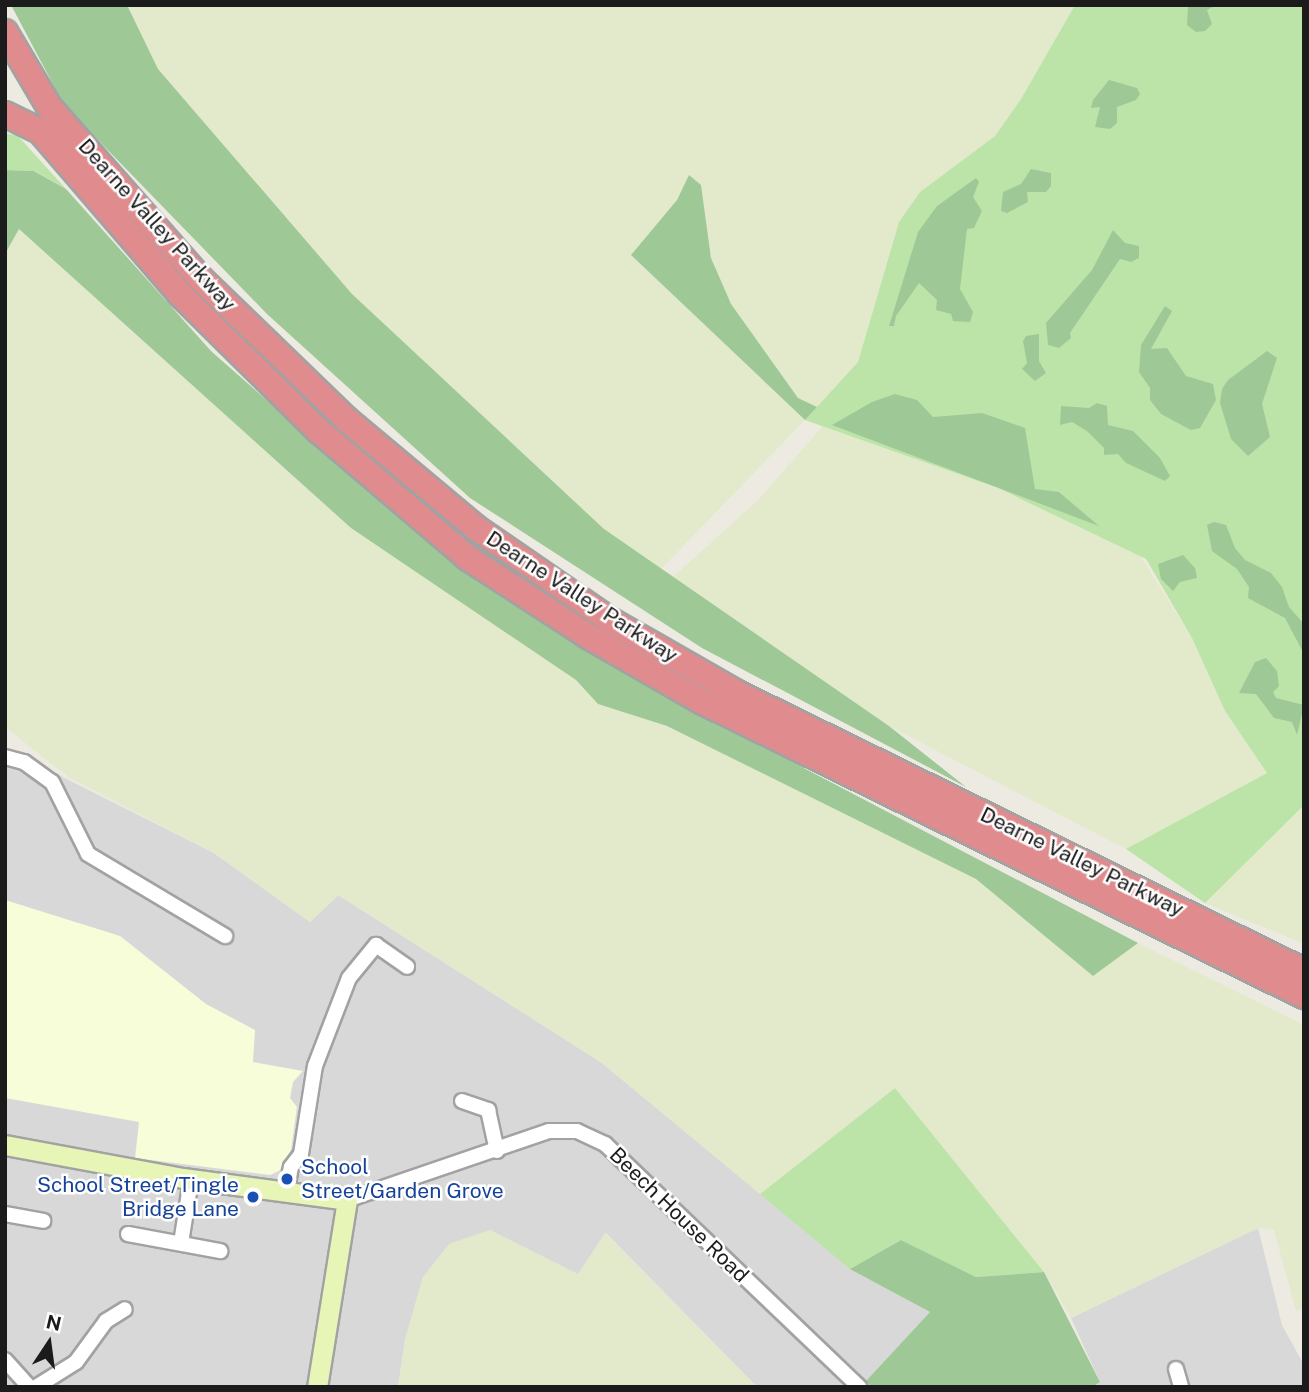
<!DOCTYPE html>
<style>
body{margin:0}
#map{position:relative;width:1309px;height:1392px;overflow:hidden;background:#eceae1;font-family:"Public Sans",sans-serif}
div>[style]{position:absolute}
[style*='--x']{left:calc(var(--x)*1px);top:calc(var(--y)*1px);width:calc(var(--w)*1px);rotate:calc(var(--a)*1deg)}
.residential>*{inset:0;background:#d9d8d8}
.education>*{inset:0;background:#f7fdd9}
.farmland>*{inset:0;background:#e3eacc}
.grass>*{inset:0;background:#bce4a8}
.forest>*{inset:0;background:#9ec997}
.roads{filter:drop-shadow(2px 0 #a2a2a2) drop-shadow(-2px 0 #a2a2a2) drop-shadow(0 2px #a2a2a2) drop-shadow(0 -2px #a2a2a2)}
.street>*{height:14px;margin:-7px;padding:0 7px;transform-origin:7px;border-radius:7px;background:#fff}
.secondary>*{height:19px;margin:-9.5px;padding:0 9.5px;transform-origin:9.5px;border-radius:9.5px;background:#e7f5b6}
.highway>*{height:24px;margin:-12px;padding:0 12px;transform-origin:12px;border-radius:12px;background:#e08b8d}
.dots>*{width:19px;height:19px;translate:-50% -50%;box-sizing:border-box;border:4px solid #fff;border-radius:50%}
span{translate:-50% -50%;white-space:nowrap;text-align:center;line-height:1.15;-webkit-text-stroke:5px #fff;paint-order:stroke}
.street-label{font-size:21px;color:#1b1b1b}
.transit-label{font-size:21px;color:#164399}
.left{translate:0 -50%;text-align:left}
.right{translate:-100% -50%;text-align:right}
.frame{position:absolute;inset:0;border:7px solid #1b1b1b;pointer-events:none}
.north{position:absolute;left:14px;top:1308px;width:70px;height:70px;-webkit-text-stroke:5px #fff;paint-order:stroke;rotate:13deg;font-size:19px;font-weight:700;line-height:28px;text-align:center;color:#1b1b1b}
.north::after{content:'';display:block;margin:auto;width:24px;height:32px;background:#1b1b1b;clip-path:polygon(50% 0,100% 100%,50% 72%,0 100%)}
</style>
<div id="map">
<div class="residential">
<div style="clip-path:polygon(5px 748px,214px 853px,310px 922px,338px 895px,602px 1063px,850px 1268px,930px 1312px,866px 1381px,872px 1387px,757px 1387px,606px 1233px,578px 1275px,490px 1230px,423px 1277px,405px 1340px,398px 1387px,5px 1387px)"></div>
<div style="clip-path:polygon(1258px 1228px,1282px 1325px,1304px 1365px,1304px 1387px,1092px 1387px,1100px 1382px,1071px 1318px)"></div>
</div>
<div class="education">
<div style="clip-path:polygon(5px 900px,120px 936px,206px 1004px,255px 1030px,253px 1062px,303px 1071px,293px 1082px,290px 1098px,297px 1107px,291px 1150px,279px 1171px,270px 1175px,135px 1158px,139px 1122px,5px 1098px)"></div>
</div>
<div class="farmland">
<div style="clip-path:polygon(127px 5px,1075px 5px,1021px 99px,995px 136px,920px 192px,899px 222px,858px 362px,817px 407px,798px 398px,731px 305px,711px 258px,701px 185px,689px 176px,677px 200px,631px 255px,805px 420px,661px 569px,604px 529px,352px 294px,158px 69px)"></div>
<div style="clip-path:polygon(19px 229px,351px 528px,576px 680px,598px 704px,667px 726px,976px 879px,1092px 975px,1138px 943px,1304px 1025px,1304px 1308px,1296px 1311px,1274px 1230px,1258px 1228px,1071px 1318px,1044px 1272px,895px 1088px,760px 1194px,602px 1063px,339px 895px,310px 922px,214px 853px,70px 778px,5px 727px,5px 254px)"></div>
<div style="clip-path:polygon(823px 426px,998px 488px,1138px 552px,1192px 638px,1225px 711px,1267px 773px,1126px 849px,889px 726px,673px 577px,758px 500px)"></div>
<div style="clip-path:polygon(1304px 805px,1304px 944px,1205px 903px)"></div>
<div style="clip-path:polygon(490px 1230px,578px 1274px,605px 1233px,757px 1387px,398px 1387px,405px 1340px,423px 1277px,449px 1244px)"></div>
</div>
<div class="grass">
<div style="clip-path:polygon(1075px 5px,1304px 5px,1304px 805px,1205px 903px,1126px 849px,1267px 773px,1225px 711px,1192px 638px,1146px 559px,998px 488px,805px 420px,858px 362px,899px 222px,920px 192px,995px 136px,1021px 99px)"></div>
<div style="clip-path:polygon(5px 133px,18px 136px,66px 189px,35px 171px,5px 170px)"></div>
<div style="clip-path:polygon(895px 1088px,1044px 1272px,976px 1277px,901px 1240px,850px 1269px,760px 1194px)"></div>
</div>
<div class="forest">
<div style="clip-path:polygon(11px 5px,127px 5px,158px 69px,352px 294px,604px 529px,889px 726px,966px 787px,702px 648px,470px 498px,267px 314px,64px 105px)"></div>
<div style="clip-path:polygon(1188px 5px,1216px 5px,1207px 10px,1212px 24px,1205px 31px,1196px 32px,1187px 25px)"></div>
<div style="clip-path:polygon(1109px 80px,1137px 88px,1140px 94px,1136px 100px,1117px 107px,1117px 123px,1110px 129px,1095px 127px,1100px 107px,1091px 108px,1093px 100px)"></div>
<div style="clip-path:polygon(1031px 169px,1051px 173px,1051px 186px,1046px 192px,1027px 192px,1028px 202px,1007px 213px,1001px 211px,1003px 192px,1021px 184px)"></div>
<div style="clip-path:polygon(5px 170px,34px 171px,66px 189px,211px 351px,399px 517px,503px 598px,672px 699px,1138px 943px,1093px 976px,976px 879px,667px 726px,598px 704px,576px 680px,351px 528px,19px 229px,5px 254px)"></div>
<div style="clip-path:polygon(689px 175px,701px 185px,711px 258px,731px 304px,798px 398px,817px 407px,805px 420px,631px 255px,677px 200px)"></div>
<div style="clip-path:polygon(976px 178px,979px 182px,973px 197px,982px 211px,974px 228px,967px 229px,960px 289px,973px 312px,970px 322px,953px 321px,951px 314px,936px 310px,937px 300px,919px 283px,896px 316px,894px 326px,889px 326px,918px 232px,937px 206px)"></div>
<div style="clip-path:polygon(1113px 230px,1125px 243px,1139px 246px,1139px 258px,1131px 262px,1120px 259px,1070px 333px,1071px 338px,1059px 348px,1048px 345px,1046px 323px,1092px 270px)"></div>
<div style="clip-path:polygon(1165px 306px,1172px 311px,1151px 349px,1167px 348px,1186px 376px,1213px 384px,1216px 400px,1200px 428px,1191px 430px,1161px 414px,1150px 400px,1150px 388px,1139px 372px,1141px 345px)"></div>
<div style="clip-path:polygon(1039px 334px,1039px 361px,1046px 373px,1035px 381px,1022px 369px,1027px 363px,1023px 341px,1026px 336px)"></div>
<div style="clip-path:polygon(1267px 351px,1277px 358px,1262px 404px,1270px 437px,1248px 456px,1231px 439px,1220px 403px,1222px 389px,1228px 380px)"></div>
<div style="clip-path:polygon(895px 394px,917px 400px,933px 417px,982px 413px,1025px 428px,1035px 489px,1059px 492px,1099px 526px,832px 425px,872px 402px)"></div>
<div style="clip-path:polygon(1097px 403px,1107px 406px,1108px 425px,1133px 431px,1160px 458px,1170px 476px,1165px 481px,1126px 463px,1118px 454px,1104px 455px,1104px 448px,1087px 431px,1072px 422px,1060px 425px,1061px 406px,1089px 408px)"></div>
<div style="clip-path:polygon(1214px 522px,1226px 525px,1235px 548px,1245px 560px,1271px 573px,1282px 587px,1289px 607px,1304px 624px,1304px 654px,1285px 618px,1248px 598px,1249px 587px,1237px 569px,1212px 551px,1207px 525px)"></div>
<div style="clip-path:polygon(1183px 555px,1195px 568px,1197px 578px,1180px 582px,1173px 591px,1161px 579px,1158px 564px)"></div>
<div style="clip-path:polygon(1266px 658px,1277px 671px,1279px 686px,1273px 692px,1276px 698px,1304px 705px,1297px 735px,1292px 722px,1274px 718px,1256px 694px,1239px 693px,1255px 662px)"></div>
<div style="clip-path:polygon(901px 1240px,976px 1277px,1044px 1272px,1100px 1382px,1092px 1387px,872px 1387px,866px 1381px,930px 1312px,850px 1269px)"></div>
</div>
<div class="roads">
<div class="street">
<div style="--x:5;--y:757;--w:20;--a:15"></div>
<div style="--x:24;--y:762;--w:34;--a:36"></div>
<div style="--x:52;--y:782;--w:80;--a:63.4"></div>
<div style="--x:88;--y:854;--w:160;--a:30.9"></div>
<div style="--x:462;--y:1101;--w:28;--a:19"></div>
<div style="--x:488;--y:1110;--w:42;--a:77.6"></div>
<div style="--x:287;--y:1191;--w:24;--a:-81"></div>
<div style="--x:291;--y:1167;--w:16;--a:-52"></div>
<div style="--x:301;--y:1154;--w:89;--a:-81"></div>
<div style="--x:315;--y:1066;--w:94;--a:-68.9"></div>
<div style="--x:349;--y:978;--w:43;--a:-50.7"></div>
<div style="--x:376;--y:945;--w:38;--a:35"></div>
<div style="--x:347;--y:1200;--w:213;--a:-18.9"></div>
<div style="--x:549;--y:1131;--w:28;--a:0"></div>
<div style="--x:577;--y:1131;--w:31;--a:25"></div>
<div style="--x:605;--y:1144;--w:352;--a:43.7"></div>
<div style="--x:5;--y:1214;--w:39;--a:10"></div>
<div style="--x:128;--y:1234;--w:94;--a:10.5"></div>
<div style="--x:181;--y:1243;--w:64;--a:-81"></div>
<div style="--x:5;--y:1360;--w:36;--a:48"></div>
<div style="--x:1176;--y:1369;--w:19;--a:74"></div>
<div style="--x:36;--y:1387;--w:47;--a:-32"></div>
<div style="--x:76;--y:1362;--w:51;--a:-53.8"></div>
<div style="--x:106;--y:1321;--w:22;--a:-32"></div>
</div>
<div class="secondary">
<div style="--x:5;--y:1145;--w:181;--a:10.5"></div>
<div style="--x:183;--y:1178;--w:165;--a:7.6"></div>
<div style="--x:347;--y:1200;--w:189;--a:99.1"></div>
</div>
<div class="highway">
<div style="--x:5;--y:32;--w:88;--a:59.4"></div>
<div style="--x:50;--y:108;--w:228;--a:48.6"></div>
<div style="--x:201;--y:279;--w:203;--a:44"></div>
<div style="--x:347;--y:420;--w:168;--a:39.9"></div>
<div style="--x:476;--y:528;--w:166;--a:34.5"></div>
<div style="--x:613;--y:622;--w:141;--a:29.8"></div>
<div style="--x:735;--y:692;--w:634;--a:26.12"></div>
<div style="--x:5;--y:114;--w:39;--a:26"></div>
<div style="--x:40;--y:131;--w:215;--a:49.3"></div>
<div style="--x:180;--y:294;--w:195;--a:44.6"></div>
<div style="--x:319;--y:431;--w:196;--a:40.4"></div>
<div style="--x:468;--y:558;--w:143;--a:33"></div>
<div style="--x:588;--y:636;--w:133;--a:29.9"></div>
<div style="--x:703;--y:702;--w:669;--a:26.07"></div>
</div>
</div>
<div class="dots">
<div style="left:287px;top:1179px;background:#1a4fb4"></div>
<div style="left:253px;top:1197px;background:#1a4fb4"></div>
</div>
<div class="street-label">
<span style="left:157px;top:225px;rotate:48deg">Dearne Valley Parkway</span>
<span style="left:582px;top:597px;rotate:33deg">Dearne Valley Parkway</span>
<span style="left:1082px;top:862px;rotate:26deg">Dearne Valley Parkway</span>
<span style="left:679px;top:1215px;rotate:44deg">Beech House Road</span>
</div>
<div class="transit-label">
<span class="left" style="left:301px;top:1179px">School<br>Street/Garden Grove</span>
<span class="right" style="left:239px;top:1197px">School Street/Tingle<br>Bridge Lane</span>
</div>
<div class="frame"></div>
<div class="north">N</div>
</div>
